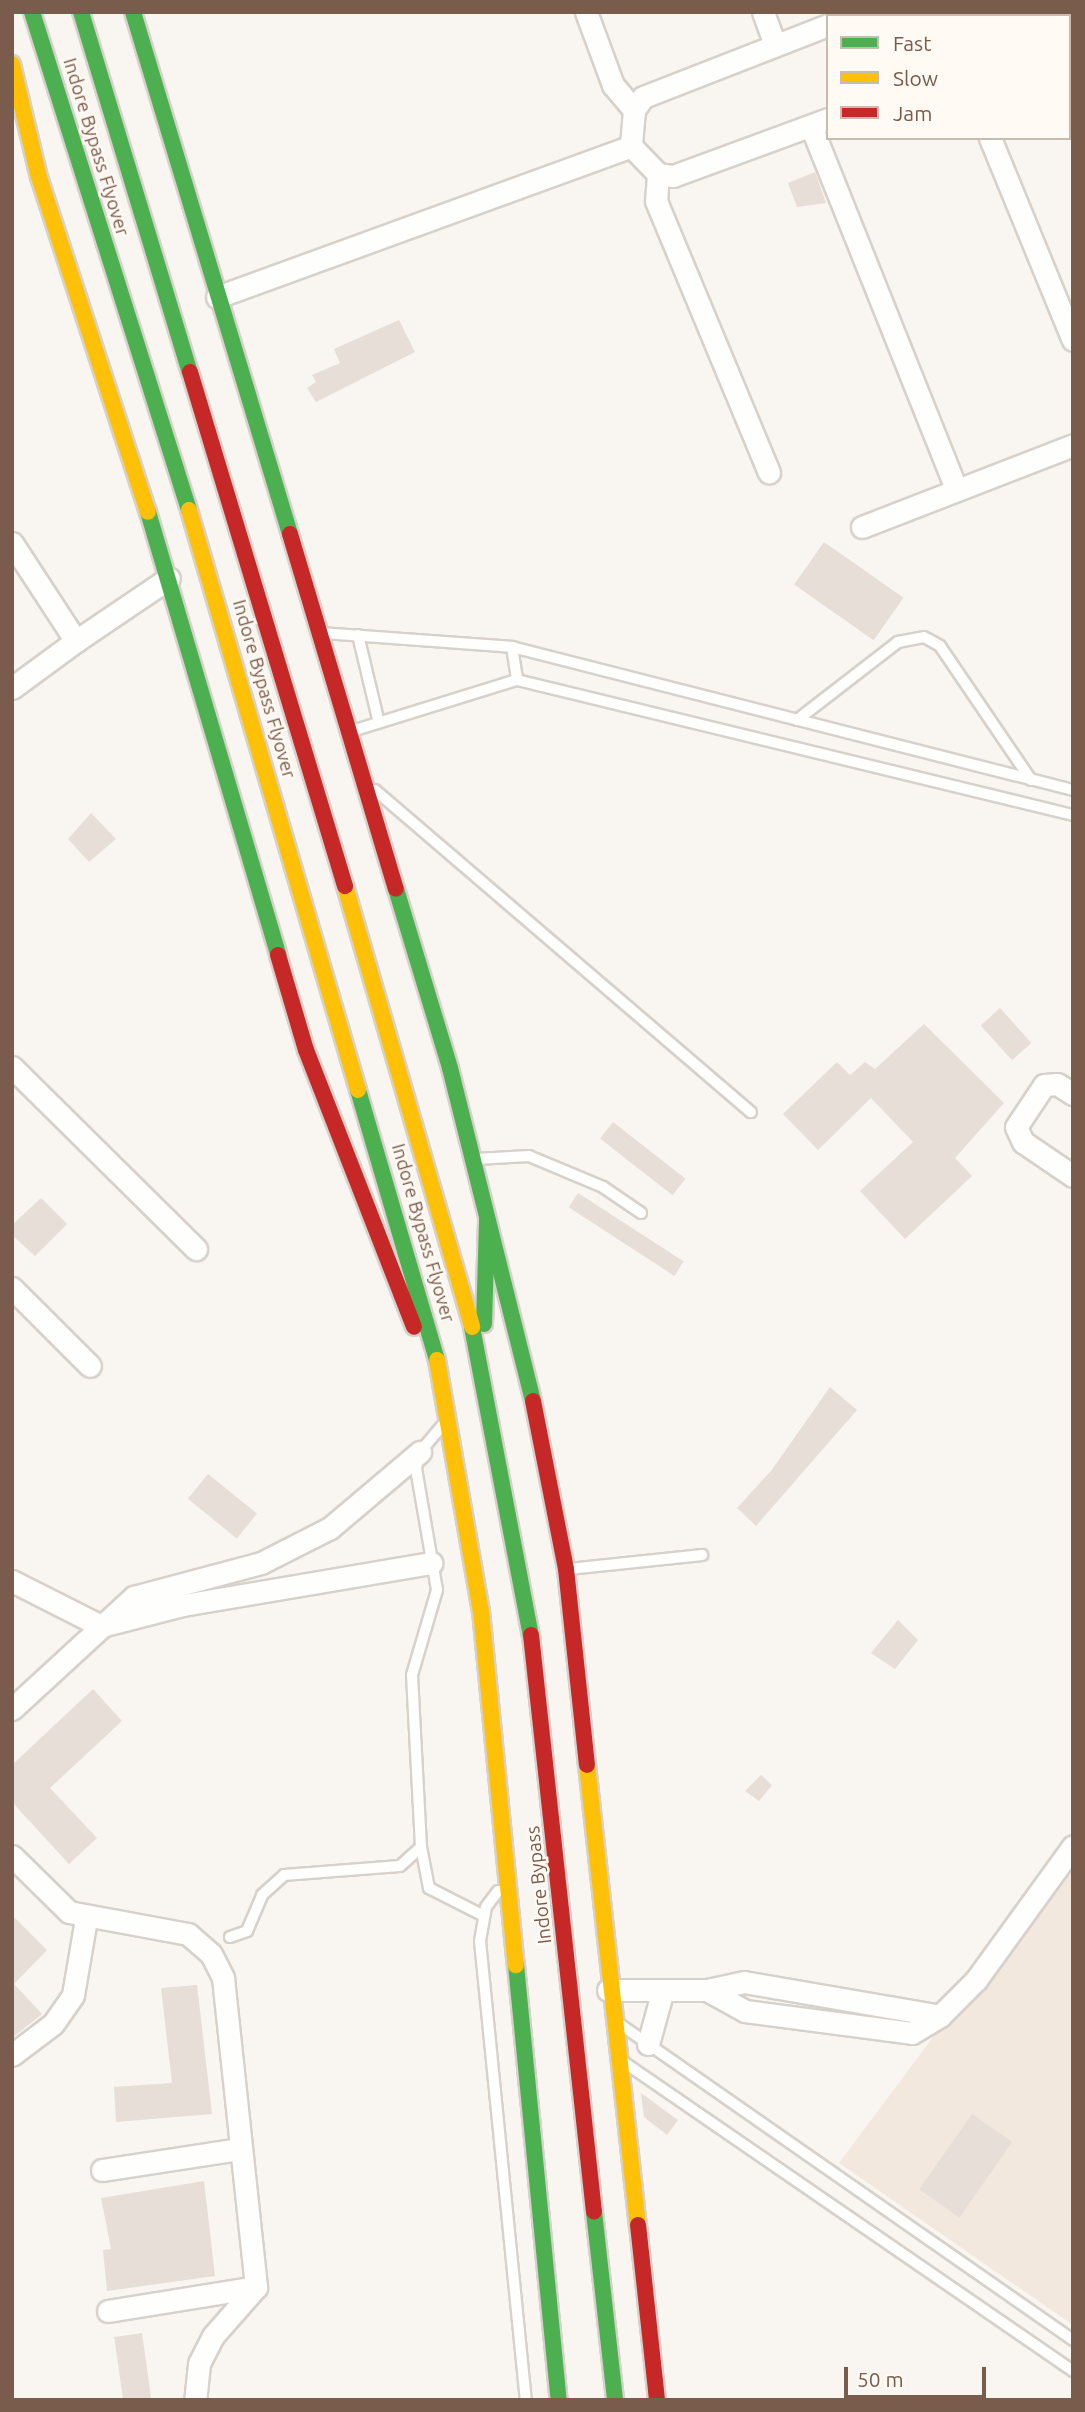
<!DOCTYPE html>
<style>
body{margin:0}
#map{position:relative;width:1085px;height:2412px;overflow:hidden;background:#f9f5f0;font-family:Ubuntu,sans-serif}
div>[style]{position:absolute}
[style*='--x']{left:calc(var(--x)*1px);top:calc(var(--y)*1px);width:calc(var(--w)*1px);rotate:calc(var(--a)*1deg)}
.residential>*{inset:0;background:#f2e8de}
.building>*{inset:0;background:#e6ded7;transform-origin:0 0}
.roads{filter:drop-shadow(2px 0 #d7d1cb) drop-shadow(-2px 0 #d7d1cb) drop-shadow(0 2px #d7d1cb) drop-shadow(0 -2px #d7d1cb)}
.lane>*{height:10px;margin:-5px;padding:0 5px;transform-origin:5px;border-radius:5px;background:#fefefd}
.street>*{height:21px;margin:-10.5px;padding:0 10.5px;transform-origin:10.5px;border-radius:10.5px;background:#fefefd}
.fast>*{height:16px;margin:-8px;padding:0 8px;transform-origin:8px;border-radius:8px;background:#4caf50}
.slow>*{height:16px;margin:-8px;padding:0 8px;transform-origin:8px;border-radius:8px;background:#ffc107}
.jam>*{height:16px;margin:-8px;padding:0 8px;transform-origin:8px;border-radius:8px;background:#c62828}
span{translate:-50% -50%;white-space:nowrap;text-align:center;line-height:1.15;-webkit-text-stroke:5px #fffaf3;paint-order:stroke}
.street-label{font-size:19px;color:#7a5c4d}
.frame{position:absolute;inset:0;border:14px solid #7a5c4d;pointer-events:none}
.legend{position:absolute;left:826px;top:14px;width:245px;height:126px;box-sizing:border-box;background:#fffaf3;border:2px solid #cabbb1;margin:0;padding:9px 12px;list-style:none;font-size:21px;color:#7a5c4d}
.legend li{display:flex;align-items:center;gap:14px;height:35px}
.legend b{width:35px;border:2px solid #cabbb1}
.scale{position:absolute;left:844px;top:2367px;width:142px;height:32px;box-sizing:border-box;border:4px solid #7a5c4d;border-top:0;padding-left:9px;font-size:21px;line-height:24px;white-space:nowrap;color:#7a5c4d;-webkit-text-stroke:5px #fffaf3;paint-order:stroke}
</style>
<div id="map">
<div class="residential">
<div style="clip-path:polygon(1073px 1850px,1073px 2325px,839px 2163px)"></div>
</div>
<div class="building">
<div style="clip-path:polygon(815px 172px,826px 203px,797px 207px,788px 183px)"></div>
<div style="clip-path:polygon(399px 320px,415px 352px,316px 402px,307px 388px,316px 382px,312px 375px,340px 363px,334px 349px)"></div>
<div style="left:824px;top:542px;width:97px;height:52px;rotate:35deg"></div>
<div style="clip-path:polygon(91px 813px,116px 839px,89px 862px,68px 839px)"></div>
<div style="left:1000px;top:1008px;width:47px;height:26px;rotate:48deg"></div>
<div style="clip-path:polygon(924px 1024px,1004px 1103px,955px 1158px,972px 1176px,905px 1239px,860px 1191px,913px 1142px,871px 1098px,818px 1150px,783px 1114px,837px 1062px,850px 1075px,865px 1062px,875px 1069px)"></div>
<div style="left:613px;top:1122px;width:92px;height:21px;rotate:38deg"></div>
<div style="left:578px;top:1193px;width:126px;height:17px;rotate:33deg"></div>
<div style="clip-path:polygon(41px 1198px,67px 1224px,35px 1256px,12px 1235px,12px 1225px)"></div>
<div style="clip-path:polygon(830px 1387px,857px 1410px,756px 1526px,737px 1508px,771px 1471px)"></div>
<div style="left:208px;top:1474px;width:63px;height:32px;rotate:39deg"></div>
<div style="clip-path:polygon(898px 1620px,918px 1640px,895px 1669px,871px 1653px)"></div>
<div style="clip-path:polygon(93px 1689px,122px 1721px,50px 1788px,97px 1838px,69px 1864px,12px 1802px,12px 1765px)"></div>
<div style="clip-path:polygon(761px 1775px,772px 1785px,759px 1801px,745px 1791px)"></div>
<div style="clip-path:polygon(12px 1915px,47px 1950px,14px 1984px,42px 2014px,12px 2038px)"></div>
<div style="clip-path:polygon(197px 1985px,212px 2114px,116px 2122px,114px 2087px,172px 2083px,161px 1988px)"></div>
<div style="clip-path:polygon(641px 2093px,678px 2120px,667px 2135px,644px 2117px)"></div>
<div style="left:972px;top:2114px;width:49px;height:92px;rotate:35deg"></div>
<div style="clip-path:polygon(204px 2181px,215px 2276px,107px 2291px,103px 2250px,111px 2249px,101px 2198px)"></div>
<div style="left:142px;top:2333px;width:68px;height:28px;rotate:82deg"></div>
</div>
<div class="roads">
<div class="lane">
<div style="--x:322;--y:633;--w:191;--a:4.2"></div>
<div style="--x:512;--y:647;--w:579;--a:14.3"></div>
<div style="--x:358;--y:635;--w:90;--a:76.6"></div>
<div style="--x:512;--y:647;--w:33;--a:81"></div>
<div style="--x:517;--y:680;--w:572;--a:13.65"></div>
<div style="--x:797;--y:720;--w:128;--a:-37.7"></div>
<div style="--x:898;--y:642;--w:26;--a:-11"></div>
<div style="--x:924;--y:637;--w:18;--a:29"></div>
<div style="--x:940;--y:646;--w:162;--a:55.8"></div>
<div style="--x:352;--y:731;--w:173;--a:-17.2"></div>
<div style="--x:375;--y:790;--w:495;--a:40.6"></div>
<div style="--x:476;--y:1159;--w:53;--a:-3.2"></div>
<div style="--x:529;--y:1156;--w:80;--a:22.7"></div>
<div style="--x:603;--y:1187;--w:46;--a:34.4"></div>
<div style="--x:569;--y:1569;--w:134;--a:-6"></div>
<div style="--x:421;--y:1847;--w:42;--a:79"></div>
<div style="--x:429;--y:1888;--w:62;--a:27"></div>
<div style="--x:498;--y:1891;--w:20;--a:127"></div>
<div style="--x:486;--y:1907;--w:35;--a:100"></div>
<div style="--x:480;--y:1941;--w:461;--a:84.3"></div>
<div style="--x:230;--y:1937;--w:18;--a:-19"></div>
<div style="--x:247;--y:1931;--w:39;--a:-67"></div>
<div style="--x:262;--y:1895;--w:30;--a:-42"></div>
<div style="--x:284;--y:1875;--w:116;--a:-4.4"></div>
<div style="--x:400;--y:1866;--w:28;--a:-42"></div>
<div style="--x:421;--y:1847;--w:172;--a:-93"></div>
<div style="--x:412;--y:1675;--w:89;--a:-73.6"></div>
<div style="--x:437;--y:1590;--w:124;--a:-99.8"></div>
<div style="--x:416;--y:1468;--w:16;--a:-76"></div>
<div style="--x:420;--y:1452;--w:35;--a:-50"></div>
<div style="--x:621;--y:2025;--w:551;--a:34.87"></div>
<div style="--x:625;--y:2063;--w:544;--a:34.51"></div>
</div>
<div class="street">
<div style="--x:586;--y:12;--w:78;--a:69.7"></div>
<div style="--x:613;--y:85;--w:33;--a:50"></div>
<div style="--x:763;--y:12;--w:35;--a:70"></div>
<div style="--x:940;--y:12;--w:4;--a:63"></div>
<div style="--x:853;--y:16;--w:10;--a:-24"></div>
<div style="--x:967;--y:16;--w:10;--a:-24"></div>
<div style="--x:828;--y:25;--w:199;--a:158.7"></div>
<div style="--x:643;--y:97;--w:16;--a:125"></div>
<div style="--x:634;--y:110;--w:36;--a:95"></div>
<div style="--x:631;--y:146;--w:39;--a:46"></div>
<div style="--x:658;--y:174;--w:15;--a:8"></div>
<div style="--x:673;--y:176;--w:165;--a:-20.2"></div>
<div style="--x:811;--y:126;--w:390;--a:68.2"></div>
<div style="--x:990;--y:138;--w:218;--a:67.7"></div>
<div style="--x:658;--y:174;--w:27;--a:94"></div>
<div style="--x:656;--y:201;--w:294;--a:67.4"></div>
<div style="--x:217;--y:297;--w:441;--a:-20"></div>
<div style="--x:862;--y:527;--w:226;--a:-21.2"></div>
<div style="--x:12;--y:543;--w:117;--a:56.9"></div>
<div style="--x:76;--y:641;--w:79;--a:143.7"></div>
<div style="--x:76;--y:641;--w:112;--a:-34.1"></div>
<div style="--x:12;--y:1067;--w:259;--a:44.7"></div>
<div style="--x:1073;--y:1094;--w:19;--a:-148"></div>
<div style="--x:1057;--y:1084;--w:13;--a:176"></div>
<div style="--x:1044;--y:1085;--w:50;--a:123.7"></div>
<div style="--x:1016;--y:1127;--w:17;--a:65"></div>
<div style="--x:1023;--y:1142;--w:60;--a:34.2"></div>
<div style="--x:12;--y:1288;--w:110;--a:45"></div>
<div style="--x:12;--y:1581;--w:100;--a:26.8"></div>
<div style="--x:101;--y:1626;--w:85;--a:-14.4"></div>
<div style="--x:183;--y:1605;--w:252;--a:-9.6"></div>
<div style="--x:12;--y:1709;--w:166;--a:-42.6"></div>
<div style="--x:134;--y:1597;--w:131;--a:-15"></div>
<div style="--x:261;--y:1563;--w:77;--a:-26.9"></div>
<div style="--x:330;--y:1528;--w:118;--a:-40.2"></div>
<div style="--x:12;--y:1856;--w:80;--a:44.5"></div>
<div style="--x:69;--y:1912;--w:121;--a:10.5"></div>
<div style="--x:188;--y:1934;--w:30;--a:41"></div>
<div style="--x:211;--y:1954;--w:27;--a:63"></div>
<div style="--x:223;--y:1978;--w:311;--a:83.9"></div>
<div style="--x:256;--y:2287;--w:65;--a:131.3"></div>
<div style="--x:213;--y:2336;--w:31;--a:117"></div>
<div style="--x:199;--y:2364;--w:36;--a:96"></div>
<div style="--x:608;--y:1990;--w:99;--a:0"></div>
<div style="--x:707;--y:1990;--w:38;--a:-12"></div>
<div style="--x:744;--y:1982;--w:199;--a:9.8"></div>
<div style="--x:707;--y:1990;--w:43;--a:28.9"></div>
<div style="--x:745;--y:2011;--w:168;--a:7.5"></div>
<div style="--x:912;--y:2033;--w:33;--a:-31"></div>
<div style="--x:940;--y:2016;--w:51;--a:-45"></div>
<div style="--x:976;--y:1980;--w:165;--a:-54.1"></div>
<div style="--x:648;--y:2044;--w:56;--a:-74.5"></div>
<div style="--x:12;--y:2055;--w:51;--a:-37.1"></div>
<div style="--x:53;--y:2024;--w:35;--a:-55"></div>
<div style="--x:73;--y:1995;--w:77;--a:-80.3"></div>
<div style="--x:102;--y:2170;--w:139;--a:-8.7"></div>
<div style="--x:108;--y:2311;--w:150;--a:-9.2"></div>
</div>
<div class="fast">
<div style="--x:32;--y:12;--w:522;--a:72.5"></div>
<div style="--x:81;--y:12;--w:376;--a:73.2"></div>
<div style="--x:133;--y:12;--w:545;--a:73.26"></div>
<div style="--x:148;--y:512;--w:462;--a:73.6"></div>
<div style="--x:396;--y:889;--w:187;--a:73.2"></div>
<div style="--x:450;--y:1068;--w:343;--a:76"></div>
<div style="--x:358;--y:1090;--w:281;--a:73.7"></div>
<div style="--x:484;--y:1324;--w:103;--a:-88.3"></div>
<div style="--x:472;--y:1327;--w:314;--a:79.2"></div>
<div style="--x:516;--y:1965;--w:437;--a:84.4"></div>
<div style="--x:594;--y:2212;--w:189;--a:83.6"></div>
</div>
<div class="slow">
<div style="--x:12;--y:64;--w:116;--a:76.6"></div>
<div style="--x:39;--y:177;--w:352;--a:72"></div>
<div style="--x:189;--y:510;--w:604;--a:73.75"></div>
<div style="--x:345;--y:886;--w:459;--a:73.9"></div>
<div style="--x:437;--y:1360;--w:255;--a:80.1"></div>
<div style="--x:481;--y:1611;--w:356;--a:84.4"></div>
<div style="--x:587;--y:1765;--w:463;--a:83.7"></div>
</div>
<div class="jam">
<div style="--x:190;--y:372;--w:537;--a:73.22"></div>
<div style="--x:290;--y:534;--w:370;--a:73.4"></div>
<div style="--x:278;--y:955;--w:99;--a:73.6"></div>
<div style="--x:306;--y:1050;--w:297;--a:68.7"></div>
<div style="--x:533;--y:1401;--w:171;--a:78.9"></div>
<div style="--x:566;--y:1569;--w:197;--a:83.9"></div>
<div style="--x:531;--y:1635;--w:580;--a:83.77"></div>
<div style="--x:638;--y:2225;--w:176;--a:83.8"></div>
</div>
</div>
<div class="street-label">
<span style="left:96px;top:147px;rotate:73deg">Indore Bypass Flyover</span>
<span style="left:264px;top:689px;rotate:74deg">Indore Bypass Flyover</span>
<span style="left:423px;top:1233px;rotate:74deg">Indore Bypass Flyover</span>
<span style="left:539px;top:1885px;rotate:-96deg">Indore Bypass</span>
</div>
<div class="frame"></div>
<ul class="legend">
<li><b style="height:9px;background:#4caf50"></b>Fast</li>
<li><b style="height:9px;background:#ffc107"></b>Slow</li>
<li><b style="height:9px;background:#c62828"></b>Jam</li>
</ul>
<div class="scale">50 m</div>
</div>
